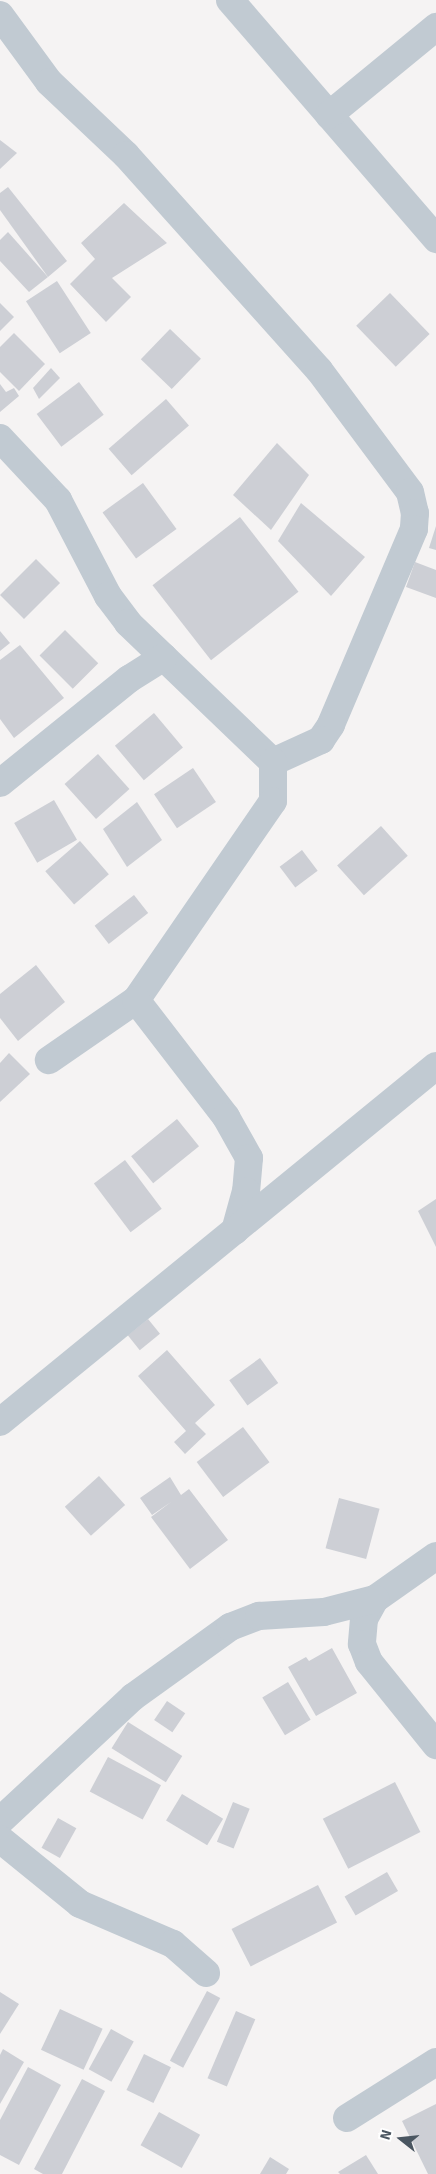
<!DOCTYPE html>
<style>
body{margin:0}
#map{position:relative;width:436px;height:2174px;overflow:hidden;background:#f5f3f3;font-family:Signika,sans-serif}
div>[style]{position:absolute}
[style*='--x']{left:calc(var(--x)*1px);top:calc(var(--y)*1px);width:calc(var(--w)*1px);rotate:calc(var(--a)*1deg)}
.building>*{inset:0;background:#cdcfd5;transform-origin:0 0}
.minor>*{height:28px;margin:-14px;padding:0 14px;transform-origin:14px;border-radius:14px;background:#c1cad2}
span{translate:-50% -50%;white-space:nowrap;text-align:center;line-height:1.15;-webkit-text-stroke:4px #fff;paint-order:stroke}
.north{position:absolute;left:376px;top:2114px;width:50px;height:50px;-webkit-text-stroke:4px #fff;paint-order:stroke;rotate:286deg;font-size:14px;font-weight:700;line-height:20px;text-align:center;color:#4a5661}
.north::after{content:'';display:block;margin:auto;width:18px;height:22px;background:#4a5661;clip-path:polygon(50% 0,100% 100%,50% 72%,0 100%)}
</style>
<div id="map">
<div class="building">
<div style="clip-path:polygon(0 140px,17px 153px,0 169px)"></div>
<div style="clip-path:polygon(8px 187px,67px 261px,48px 277px,0 210px,0 193px)"></div>
<div style="clip-path:polygon(124px 203px,167px 243px,112px 278px,131px 297px,106px 322px,70px 284px,95px 259px,81px 243px)"></div>
<div style="clip-path:polygon(8px 232px,48px 277px,29px 292px,0 261px,0 240px)"></div>
<div style="left:57px;top:281px;width:62px;height:37px;rotate:57deg"></div>
<div style="left:390px;top:293px;width:57px;height:47px;rotate:46deg"></div>
<div style="clip-path:polygon(0 303px,14px 317px,0 331px)"></div>
<div style="left:170px;top:329px;width:43px;height:42px;rotate:44deg"></div>
<div style="clip-path:polygon(14px 333px,45px 364px,19px 391px,0 372px,0 347px)"></div>
<div style="clip-path:polygon(51px 368px,60px 378px,39px 399px,33px 388px)"></div>
<div style="left:79px;top:382px;width:41px;height:53px;rotate:53deg"></div>
<div style="clip-path:polygon(0 384px,6px 392px,14px 388px,19px 396px,0 412px)"></div>
<div style="left:166px;top:399px;width:35px;height:76px;rotate:49deg"></div>
<div style="clip-path:polygon(277px 443px,309px 475px,271px 530px,233px 495px)"></div>
<div style="left:143px;top:483px;width:57px;height:50px;rotate:54deg"></div>
<div style="clip-path:polygon(301px 503px,365px 557px,331px 596px,278px 541px)"></div>
<div style="left:240px;top:517px;width:95px;height:111px;rotate:52deg"></div>
<div style="clip-path:polygon(436px 526px,436px 550px,429px 548px)"></div>
<div style="left:36px;top:559px;width:34px;height:51px;rotate:45deg"></div>
<div style="clip-path:polygon(415px 562px,436px 570px,436px 598px,406px 587px)"></div>
<div style="left:65px;top:630px;width:47px;height:36px;rotate:45deg"></div>
<div style="clip-path:polygon(0 631px,10px 643px,0 651px)"></div>
<div style="clip-path:polygon(20px 645px,64px 698px,14px 738px,0 719px,0 660px)"></div>
<div style="left:154px;top:713px;width:45px;height:51px;rotate:50deg"></div>
<div style="left:98px;top:754px;width:47px;height:45px;rotate:48deg"></div>
<div style="left:193px;top:768px;width:41px;height:47px;rotate:56deg"></div>
<div style="left:54px;top:800px;width:46px;height:46px;rotate:60deg"></div>
<div style="clip-path:polygon(137px 802px,162px 840px,127px 867px,103px 829px)"></div>
<div style="left:381px;top:826px;width:40px;height:59px;rotate:48deg"></div>
<div style="left:80px;top:841px;width:44px;height:46px;rotate:49deg"></div>
<div style="left:302px;top:850px;width:26px;height:28px;rotate:53deg"></div>
<div style="left:134px;top:895px;width:23px;height:50px;rotate:52deg"></div>
<div style="clip-path:polygon(36px 965px,65px 1002px,18px 1041px,0 1018px,0 994px)"></div>
<div style="clip-path:polygon(9px 1053px,30px 1074px,0 1102px,0 1063px)"></div>
<div style="left:177px;top:1119px;width:35px;height:59px;rotate:51deg"></div>
<div style="left:125px;top:1160px;width:61px;height:39px;rotate:53deg"></div>
<div style="clip-path:polygon(436px 1199px,436px 1247px,418px 1211px)"></div>
<div style="left:148px;top:1319px;width:19px;height:26px;rotate:51deg"></div>
<div style="clip-path:polygon(167px 1350px,215px 1405px,195px 1423px,206px 1434px,185px 1454px,174px 1442px,186px 1431px,138px 1376px)"></div>
<div style="left:260px;top:1358px;width:31px;height:38px;rotate:54deg"></div>
<div style="left:243px;top:1427px;width:44px;height:58px;rotate:53deg"></div>
<div style="left:99px;top:1476px;width:39px;height:46px;rotate:48deg"></div>
<div style="clip-path:polygon(170px 1477px,181px 1495px,189px 1489px,228px 1540px,190px 1569px,151px 1517px,171px 1502px,152px 1515px,140px 1498px)"></div>
<div style="left:339px;top:1498px;width:42px;height:52px;rotate:15deg"></div>
<div style="clip-path:polygon(332px 1648px,357px 1693px,316px 1716px,288px 1667px,306px 1657px,309px 1661px)"></div>
<div style="left:288px;top:1682px;width:44px;height:30px;rotate:59deg"></div>
<div style="left:167px;top:1701px;width:22px;height:23px;rotate:34deg"></div>
<div style="left:128px;top:1722px;width:64px;height:31px;rotate:32deg"></div>
<div style="left:108px;top:1757px;width:60px;height:39px;rotate:28deg"></div>
<div style="left:395px;top:1782px;width:56px;height:81px;rotate:63deg"></div>
<div style="left:182px;top:1794px;width:48px;height:31px;rotate:31deg"></div>
<div style="left:233px;top:1802px;width:18px;height:43px;rotate:22deg"></div>
<div style="left:58px;top:1818px;width:21px;height:34px;rotate:29deg"></div>
<div style="left:387px;top:1872px;width:22px;height:49px;rotate:60deg"></div>
<div style="left:318px;top:1885px;width:42px;height:97px;rotate:63deg"></div>
<div style="left:207px;top:1991px;width:15px;height:79px;rotate:28deg"></div>
<div style="clip-path:polygon(0 1992px,19px 2004px,0 2034px)"></div>
<div style="left:60px;top:2009px;width:47px;height:45px;rotate:25deg"></div>
<div style="left:236px;top:2011px;width:21px;height:73px;rotate:23deg"></div>
<div style="left:111px;top:2029px;width:26px;height:46px;rotate:29deg"></div>
<div style="clip-path:polygon(3px 2049px,24px 2062px,0 2104px,0 2055px)"></div>
<div style="left:144px;top:2054px;width:30px;height:40px;rotate:26deg"></div>
<div style="clip-path:polygon(28px 2067px,61px 2085px,19px 2165px,0 2155px,0 2120px)"></div>
<div style="clip-path:polygon(82px 2079px,105px 2091px,62px 2174px,43px 2174px,34px 2169px)"></div>
<div style="clip-path:polygon(436px 2104px,436px 2174px,428px 2174px,402px 2121px)"></div>
<div style="left:159px;top:2112px;width:47px;height:38px;rotate:29deg"></div>
<div style="clip-path:polygon(366px 2155px,378px 2174px,340px 2174px,338px 2172px)"></div>
<div style="clip-path:polygon(270px 2157px,289px 2169px,286px 2174px,260px 2174px)"></div>
</div>
<div class="minor">
<div style="--x:230;--y:0;--w:316;--a:49.2"></div>
<div style="--x:0;--y:15;--w:83;--a:53.8"></div>
<div style="--x:49;--y:82;--w:106;--a:43.5"></div>
<div style="--x:126;--y:155;--w:289;--a:48.1"></div>
<div style="--x:319;--y:370;--w:152;--a:53.3"></div>
<div style="--x:410;--y:492;--w:22;--a:77"></div>
<div style="--x:415;--y:513;--w:16;--a:94"></div>
<div style="--x:414;--y:529;--w:213;--a:113"></div>
<div style="--x:331;--y:725;--w:18;--a:124"></div>
<div style="--x:321;--y:740;--w:53;--a:155.4"></div>
<div style="--x:329;--y:115;--w:139;--a:-39.4"></div>
<div style="--x:0;--y:438;--w:85;--a:46.9"></div>
<div style="--x:58;--y:500;--w:108;--a:62.5"></div>
<div style="--x:108;--y:596;--w:34;--a:53"></div>
<div style="--x:128;--y:623;--w:201;--a:43.8"></div>
<div style="--x:273;--y:762;--w:39;--a:90"></div>
<div style="--x:273;--y:801;--w:242;--a:124.5"></div>
<div style="--x:136;--y:1000;--w:106;--a:145.4"></div>
<div style="--x:0;--y:783;--w:166;--a:-38.9"></div>
<div style="--x:129;--y:679;--w:41;--a:-32.2"></div>
<div style="--x:136;--y:1000;--w:148;--a:52.4"></div>
<div style="--x:226;--y:1117;--w:47;--a:60.7"></div>
<div style="--x:249;--y:1158;--w:33;--a:95"></div>
<div style="--x:246;--y:1191;--w:41;--a:105.4"></div>
<div style="--x:0;--y:1422;--w:563;--a:-39.23"></div>
<div style="--x:436;--y:1556;--w:75;--a:144.8"></div>
<div style="--x:375;--y:1599;--w:23;--a:119"></div>
<div style="--x:364;--y:1619;--w:25;--a:95"></div>
<div style="--x:362;--y:1644;--w:19;--a:69"></div>
<div style="--x:369;--y:1662;--w:107;--a:51.1"></div>
<div style="--x:0;--y:1821;--w:182;--a:-43"></div>
<div style="--x:133;--y:1697;--w:120;--a:-35.8"></div>
<div style="--x:230;--y:1627;--w:31;--a:-21"></div>
<div style="--x:259;--y:1616;--w:65;--a:-3.5"></div>
<div style="--x:324;--y:1612;--w:53;--a:-14.3"></div>
<div style="--x:0;--y:1839;--w:103;--a:39.1"></div>
<div style="--x:80;--y:1904;--w:101;--a:23.3"></div>
<div style="--x:173;--y:1944;--w:44;--a:41.3"></div>
<div style="--x:347;--y:2118;--w:105;--a:-32.2"></div>
</div>
<div class="north">N</div>
</div>
